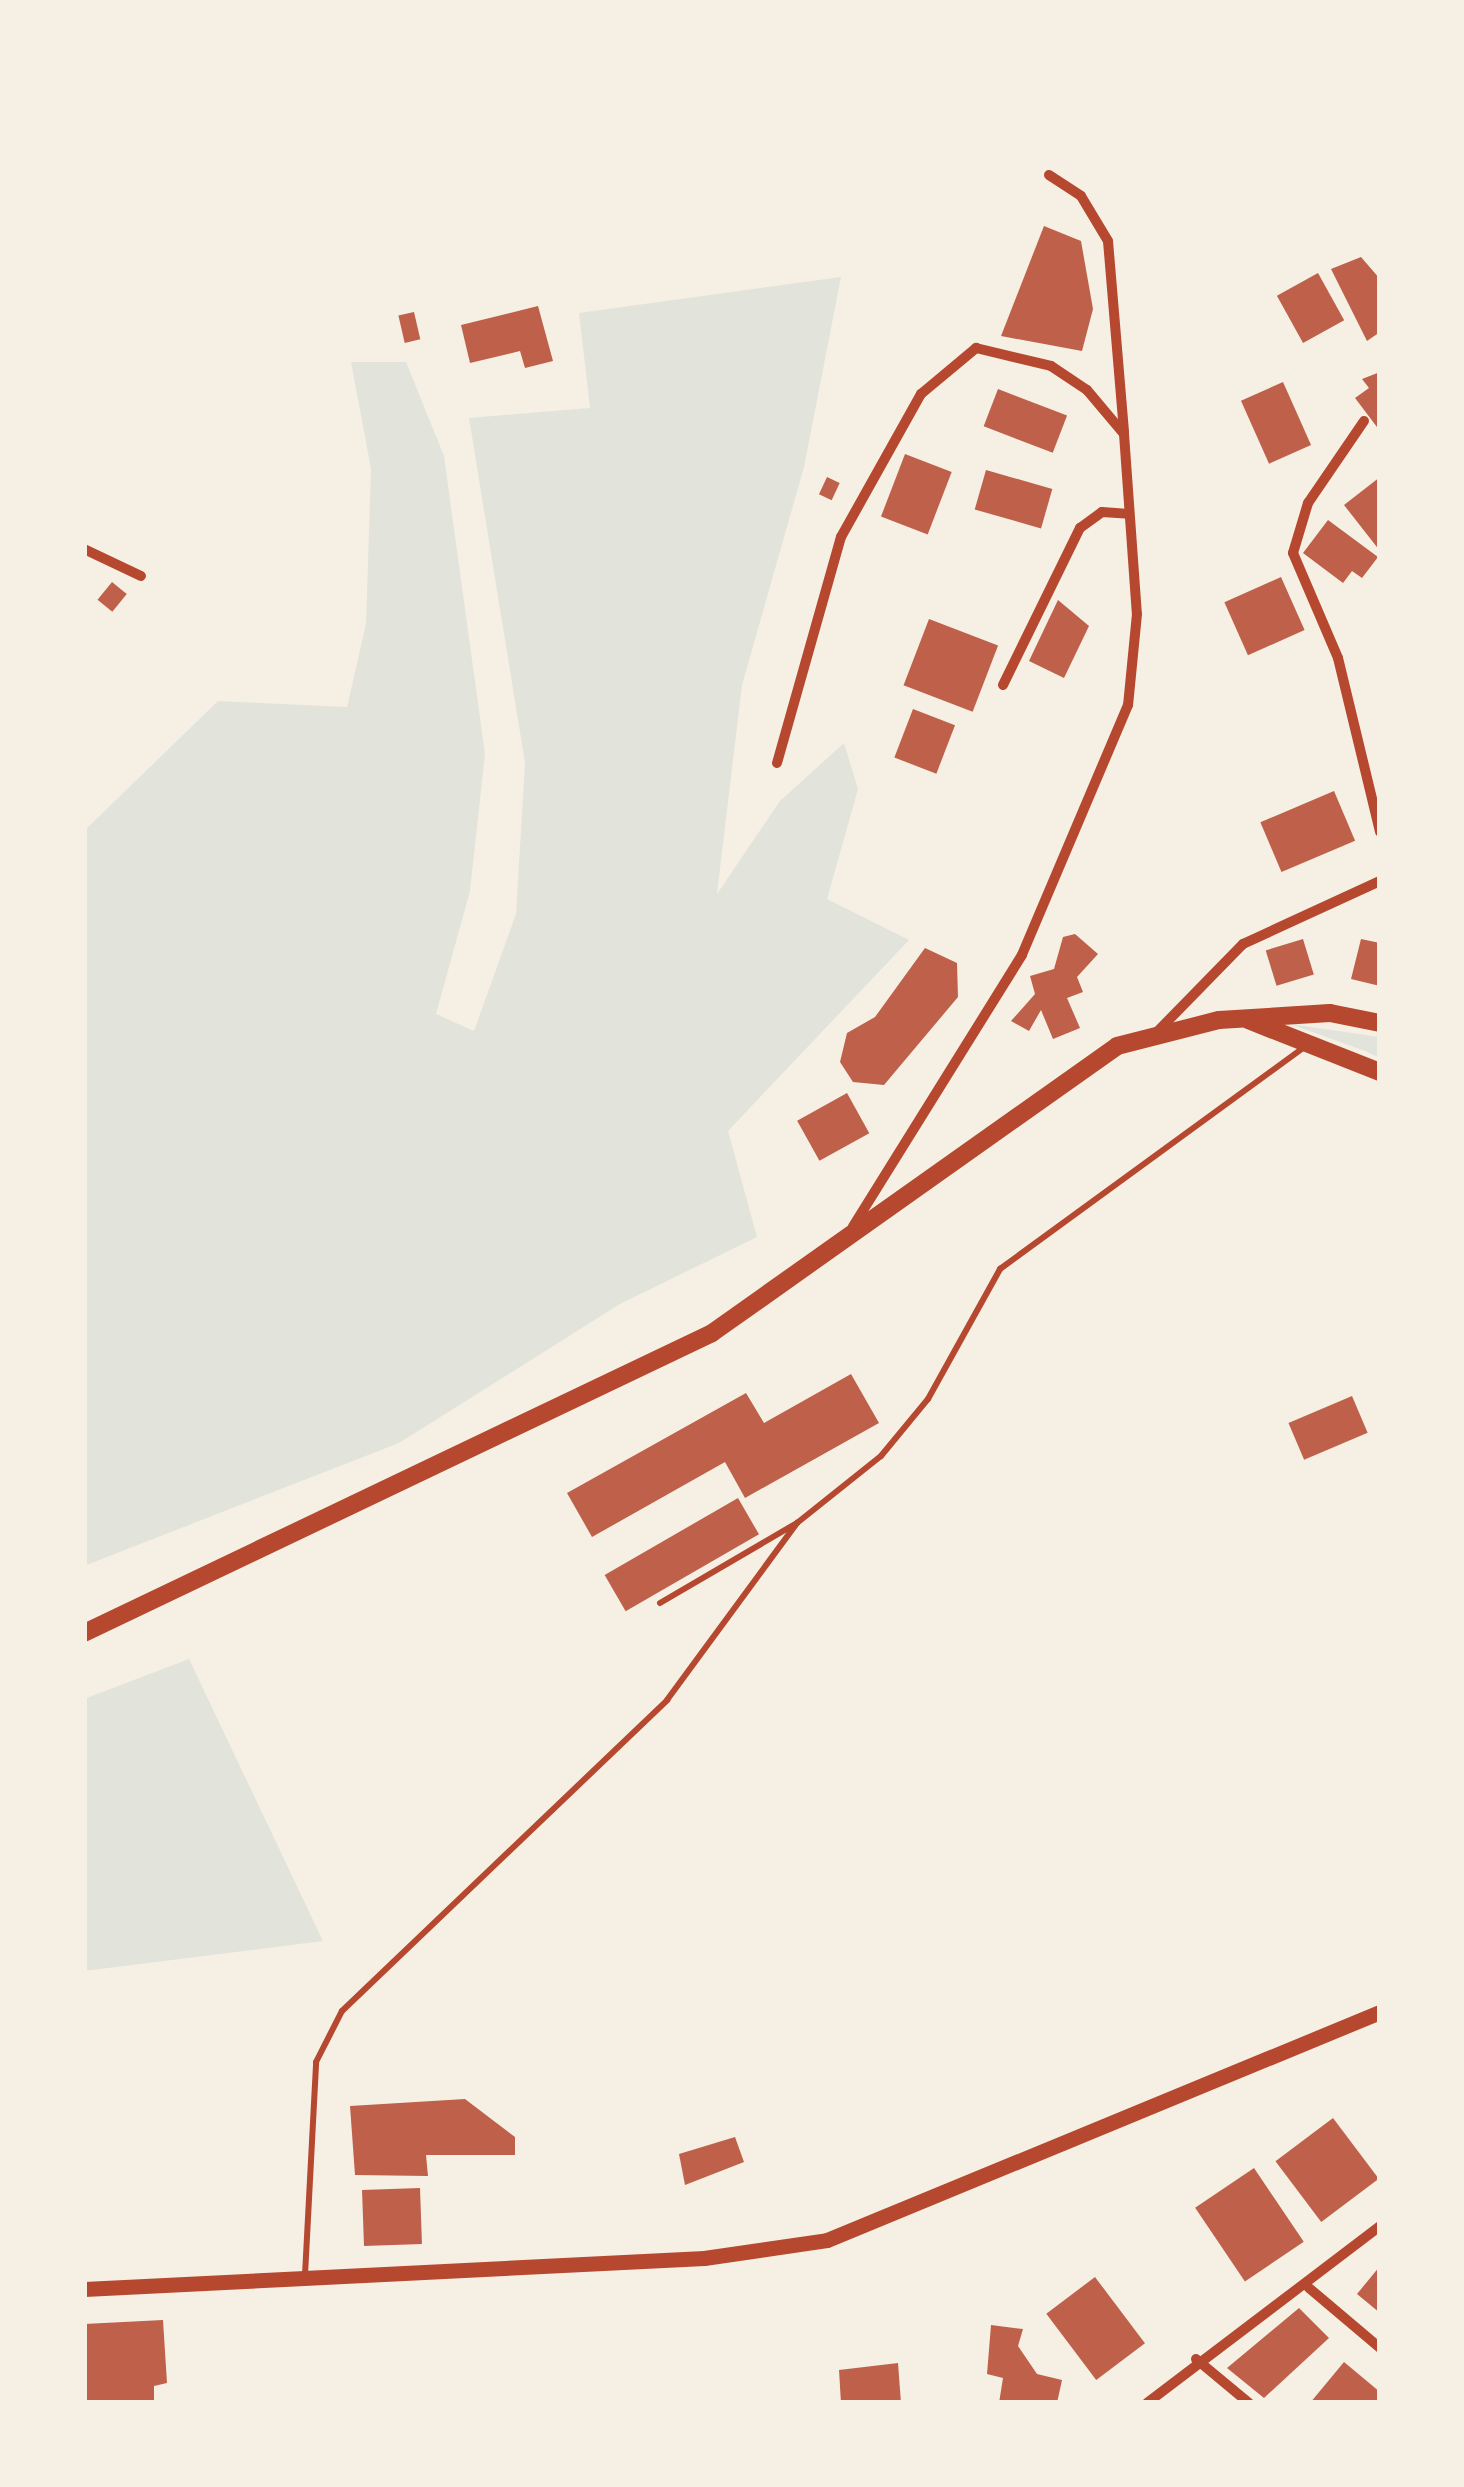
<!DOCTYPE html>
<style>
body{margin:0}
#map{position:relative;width:1464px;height:2487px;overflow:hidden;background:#f6efe4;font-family:"Titillium Web",sans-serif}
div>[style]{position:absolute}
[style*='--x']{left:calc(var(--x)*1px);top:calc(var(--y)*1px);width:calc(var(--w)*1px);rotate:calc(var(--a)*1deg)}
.green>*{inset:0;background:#e2e4dc}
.building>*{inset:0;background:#bf614a;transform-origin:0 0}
.service>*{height:6px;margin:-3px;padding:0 3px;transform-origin:3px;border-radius:3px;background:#b5482f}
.minor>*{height:10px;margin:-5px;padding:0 5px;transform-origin:5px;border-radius:5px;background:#b5482f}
.secondary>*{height:15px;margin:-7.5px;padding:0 7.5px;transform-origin:7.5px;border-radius:7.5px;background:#b5482f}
.trunk>*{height:18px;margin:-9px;padding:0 9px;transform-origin:9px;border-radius:9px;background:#b5482f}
span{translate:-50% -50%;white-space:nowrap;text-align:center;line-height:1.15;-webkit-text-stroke:12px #f6efe4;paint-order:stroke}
.frame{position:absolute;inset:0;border:87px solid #f6efe4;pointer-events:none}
</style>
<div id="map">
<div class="green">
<div style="clip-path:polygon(841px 277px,804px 467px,742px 685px,717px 894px,780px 801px,844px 743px,858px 789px,827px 899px,909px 940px,728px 1131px,757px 1237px,620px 1304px,399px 1443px,84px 1566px,84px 831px,218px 701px,347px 707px,366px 624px,371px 469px,351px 362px,406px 362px,444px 456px,485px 754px,470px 891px,436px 1014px,474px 1031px,516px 914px,525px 763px,469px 418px,590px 408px,579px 313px)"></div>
<div style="clip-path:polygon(1290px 1024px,1380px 1037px,1380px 1058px,1365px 1051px)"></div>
<div style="clip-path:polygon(189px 1659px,323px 1941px,84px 1971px,84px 1699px)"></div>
</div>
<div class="building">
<div style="clip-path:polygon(1044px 226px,1081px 241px,1093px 309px,1082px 351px,1001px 336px)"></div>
<div style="clip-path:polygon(1361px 257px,1380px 279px,1380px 332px,1367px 341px,1331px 269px)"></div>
<div style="left:1318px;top:273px;width:54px;height:47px;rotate:61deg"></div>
<div style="clip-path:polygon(538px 306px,553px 361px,525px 368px,520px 351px,470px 363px,461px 325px)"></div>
<div style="left:414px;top:312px;width:28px;height:16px;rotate:77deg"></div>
<div style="clip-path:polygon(1380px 372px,1380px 431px,1355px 398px,1369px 388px,1362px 379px)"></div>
<div style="left:1283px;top:382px;width:69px;height:46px;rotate:66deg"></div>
<div style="left:998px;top:389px;width:74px;height:40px;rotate:21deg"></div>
<div style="left:905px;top:454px;width:50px;height:67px;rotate:21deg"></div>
<div style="left:986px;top:470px;width:69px;height:41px;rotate:16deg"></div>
<div style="left:827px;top:477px;width:14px;height:19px;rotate:25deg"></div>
<div style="clip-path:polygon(1380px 477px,1380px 551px,1344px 505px)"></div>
<div style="clip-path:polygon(1328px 520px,1378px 557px,1362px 578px,1352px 571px,1343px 583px,1303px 553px)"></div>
<div style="left:1281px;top:577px;width:58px;height:62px;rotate:66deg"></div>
<div style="left:112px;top:582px;width:19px;height:23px;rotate:39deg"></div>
<div style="clip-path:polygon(1058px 600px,1089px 626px,1064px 678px,1029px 661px)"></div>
<div style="left:929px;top:619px;width:74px;height:71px;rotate:21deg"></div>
<div style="left:913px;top:709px;width:45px;height:52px;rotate:21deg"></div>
<div style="left:1334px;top:791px;width:54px;height:80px;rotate:67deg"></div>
<div style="clip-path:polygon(1075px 934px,1098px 954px,1077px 977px,1083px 992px,1067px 998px,1080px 1028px,1053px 1039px,1041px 1010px,1029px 1031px,1011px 1021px,1035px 994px,1030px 976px,1054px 969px,1063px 937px)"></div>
<div style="left:1303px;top:939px;width:37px;height:39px;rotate:73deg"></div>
<div style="clip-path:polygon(1361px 939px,1380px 943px,1380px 986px,1351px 979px)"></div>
<div style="clip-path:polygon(925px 948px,957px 963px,958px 997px,884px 1085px,853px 1082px,840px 1062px,847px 1033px,875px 1017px)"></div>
<div style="left:847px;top:1093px;width:46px;height:57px;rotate:61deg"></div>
<div style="clip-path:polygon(851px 1374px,879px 1423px,745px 1498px,725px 1462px,592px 1537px,567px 1493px,746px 1393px,764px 1423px)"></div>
<div style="left:1352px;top:1396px;width:40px;height:69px;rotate:67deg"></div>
<div style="left:738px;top:1498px;width:42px;height:154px;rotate:60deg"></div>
<div style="clip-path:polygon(465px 2099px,515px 2137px,515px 2155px,426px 2155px,428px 2176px,355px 2175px,350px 2106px)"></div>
<div style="left:1333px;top:2118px;width:76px;height:72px;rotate:53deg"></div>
<div style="clip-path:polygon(735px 2137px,744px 2162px,685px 2185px,679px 2154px)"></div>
<div style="left:1254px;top:2168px;width:89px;height:71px;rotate:56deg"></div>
<div style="left:420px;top:2188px;width:56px;height:58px;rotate:88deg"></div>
<div style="clip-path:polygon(1380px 2266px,1380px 2313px,1357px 2294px)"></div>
<div style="left:1095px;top:2277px;width:83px;height:61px;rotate:53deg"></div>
<div style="clip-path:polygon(1299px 2308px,1329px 2338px,1264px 2398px,1227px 2368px)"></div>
<div style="clip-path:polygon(163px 2320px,167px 2383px,154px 2386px,154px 2403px,84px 2403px,84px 2324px)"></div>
<div style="clip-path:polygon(991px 2325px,1023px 2329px,1018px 2346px,1037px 2374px,1062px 2380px,1057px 2403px,999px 2403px,1003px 2378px,987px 2374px)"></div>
<div style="clip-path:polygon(1344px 2362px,1380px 2392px,1380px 2403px,1310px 2403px)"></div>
<div style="clip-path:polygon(898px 2363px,901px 2403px,841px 2403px,839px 2370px)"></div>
</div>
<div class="service">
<div style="--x:660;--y:1603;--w:159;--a:-30.3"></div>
<div style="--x:797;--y:1523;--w:107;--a:-38.6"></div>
<div style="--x:881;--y:1456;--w:74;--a:-50.5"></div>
<div style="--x:928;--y:1399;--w:149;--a:-61"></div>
<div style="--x:1000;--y:1269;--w:374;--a:-36.1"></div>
<div style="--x:305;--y:2275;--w:213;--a:-87"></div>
<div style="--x:316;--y:2062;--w:57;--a:-63"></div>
<div style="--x:342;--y:2011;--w:450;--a:-43.7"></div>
<div style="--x:667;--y:1700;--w:220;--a:-53.7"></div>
</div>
<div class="minor">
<div style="--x:1049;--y:175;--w:38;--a:33"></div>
<div style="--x:1081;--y:196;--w:52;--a:59"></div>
<div style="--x:1108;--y:241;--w:191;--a:85.2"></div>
<div style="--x:1364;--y:421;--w:99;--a:124.3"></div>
<div style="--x:1308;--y:503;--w:52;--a:106.7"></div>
<div style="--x:1293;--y:553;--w:114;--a:66.8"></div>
<div style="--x:1338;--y:658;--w:179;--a:76.4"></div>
<div style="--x:84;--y:549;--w:63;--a:25.3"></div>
<div style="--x:1003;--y:685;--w:175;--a:-63.9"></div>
<div style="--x:1080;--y:528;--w:27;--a:-36"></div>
<div style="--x:1102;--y:512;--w:27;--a:4"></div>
<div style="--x:777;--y:763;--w:235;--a:-74.2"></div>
<div style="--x:841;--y:537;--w:164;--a:-60.8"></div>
<div style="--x:921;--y:394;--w:72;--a:-39.9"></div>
<div style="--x:976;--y:348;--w:77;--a:13.5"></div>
<div style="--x:1051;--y:366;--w:43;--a:33.7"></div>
<div style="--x:1087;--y:390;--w:57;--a:49.9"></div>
<div style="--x:1124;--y:434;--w:180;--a:85.9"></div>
<div style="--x:1137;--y:614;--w:91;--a:95.6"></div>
<div style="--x:1128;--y:705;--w:272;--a:113"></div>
<div style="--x:1022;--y:955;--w:320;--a:121.9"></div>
<div style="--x:1158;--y:1031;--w:122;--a:-45.7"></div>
<div style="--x:1243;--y:944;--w:151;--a:-24.7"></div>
<div style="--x:1309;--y:2288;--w:93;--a:40.2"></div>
<div style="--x:1196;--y:2359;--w:69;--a:39.7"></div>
<div style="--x:1147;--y:2403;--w:293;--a:-37.2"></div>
</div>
<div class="secondary">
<div style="--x:84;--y:2289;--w:621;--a:-2.86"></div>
<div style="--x:704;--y:2258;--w:124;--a:-8.3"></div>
<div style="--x:827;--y:2240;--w:598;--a:-22.41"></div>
</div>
<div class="trunk">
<div style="--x:1248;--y:1020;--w:142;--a:21.5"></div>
<div style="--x:84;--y:1633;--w:696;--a:-25.53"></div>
<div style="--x:712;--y:1333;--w:496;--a:-35.3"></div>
<div style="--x:1117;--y:1046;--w:105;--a:-14.3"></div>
<div style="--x:1219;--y:1020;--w:111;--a:-3.6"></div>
<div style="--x:1330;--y:1013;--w:51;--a:11.3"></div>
</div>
<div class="frame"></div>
</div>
